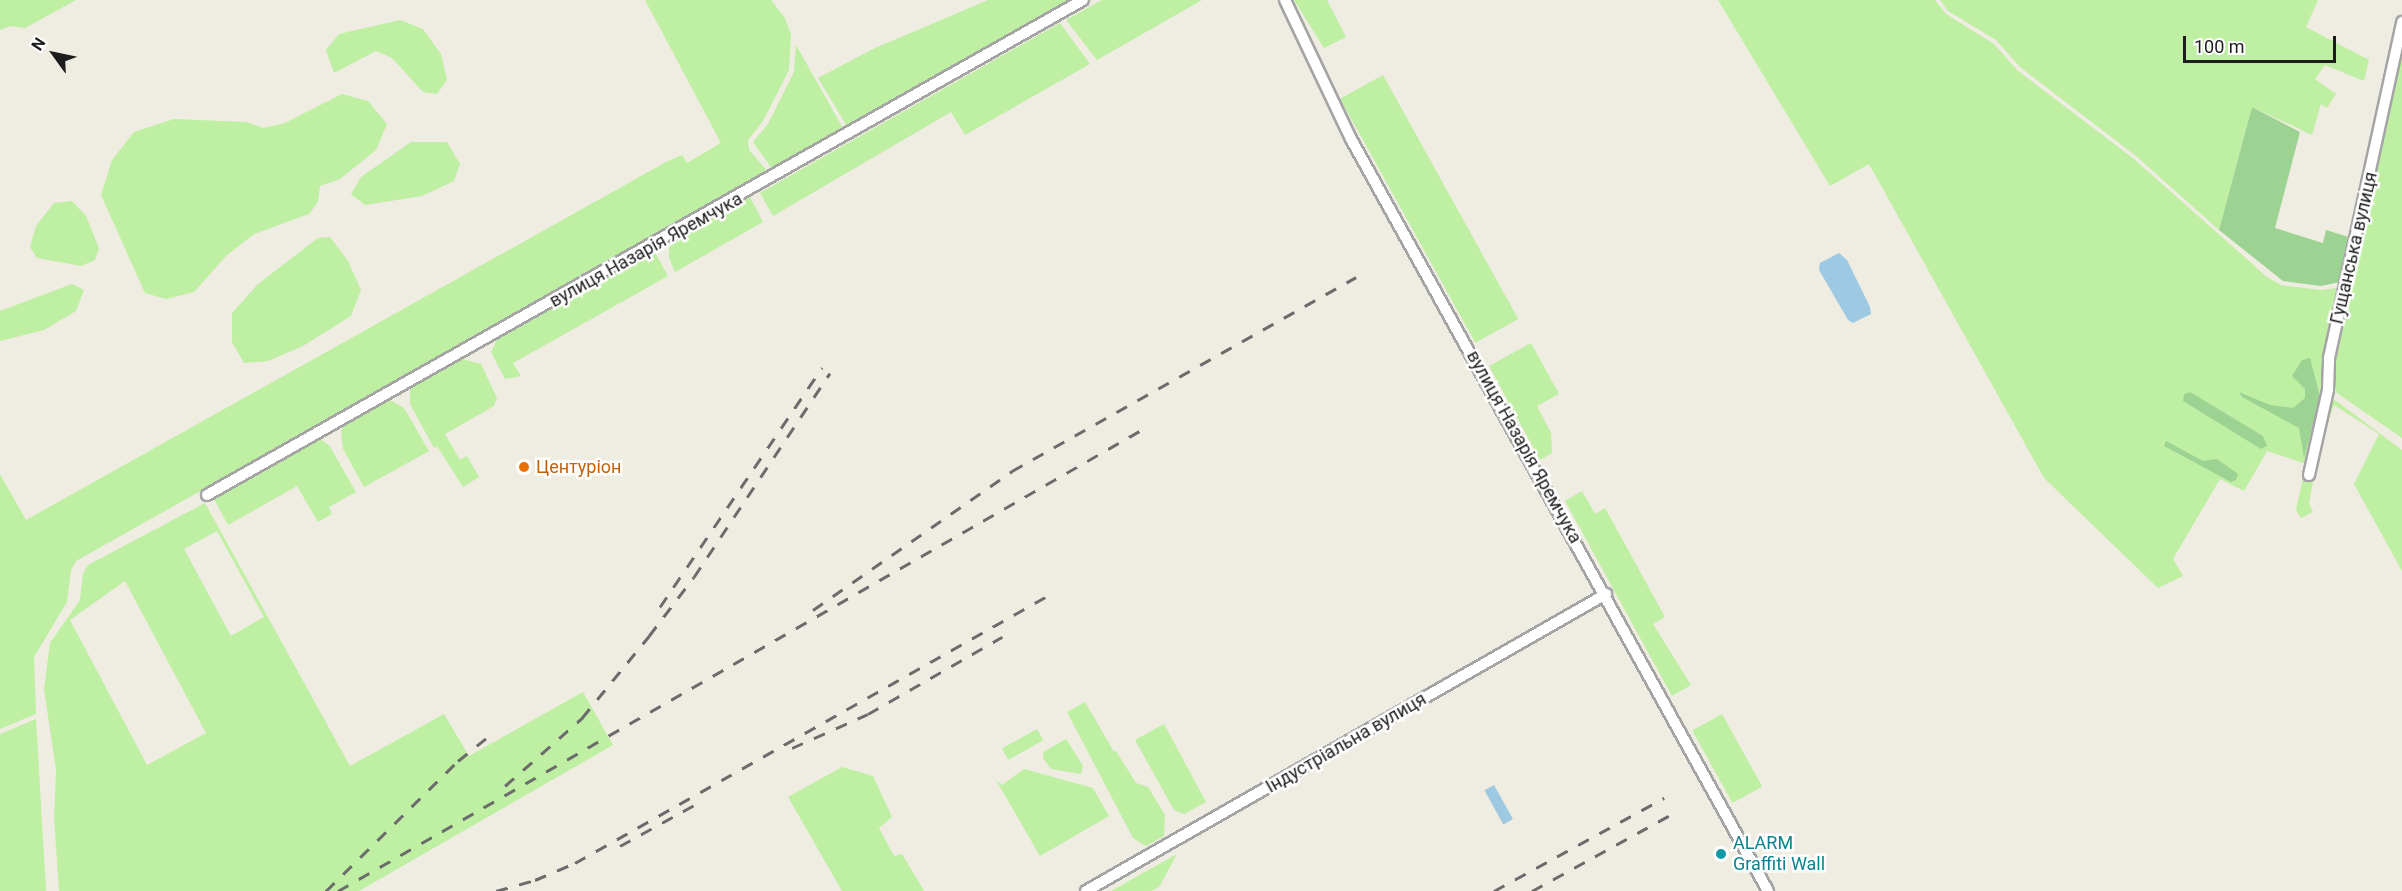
<!DOCTYPE html>
<meta charset="utf-8">
<style>
body{margin:0}
#map{position:relative;width:2402px;height:891px;overflow:hidden;background:#efece1;font-family:Roboto,sans-serif}
div>[style]{position:absolute}
[style*='--x']{left:calc(var(--x)*1px);top:calc(var(--y)*1px);width:calc(var(--w)*1px);rotate:calc(var(--a)*1deg)}
.grass>*{inset:0;background:#beefa2;transform-origin:0 0}
.forest>*{inset:0;background:#9dd392}
.water>*{inset:0;background:#9dcae2;transform-origin:0 0}
.roads{filter:drop-shadow(2px 0 #a4a4a4) drop-shadow(-2px 0 #a4a4a4) drop-shadow(0 2px #a4a4a4) drop-shadow(0 -2px #a4a4a4)}
.minor>*{height:10px;margin:-5px;padding:0 5px;transform-origin:5px;border-radius:5px;background:#fff}
.rail>*{height:3px;margin-top:-1.5px;transform-origin:0;background:repeating-linear-gradient(90deg,#6b6b6b 0 12px,transparent 0 24px)}
.dots>*{width:16px;height:16px;translate:-50% -50%;box-sizing:border-box;border:3px solid #fff;border-radius:50%}
span{translate:-50% -50%;white-space:nowrap;text-align:center;line-height:1.15;-webkit-text-stroke:5px #fff;paint-order:stroke}
.street-label{font-size:18px;color:#1d1d1d}
.food-label{font-size:18px;color:#c56008}
.left{translate:0 -50%;text-align:left}
.culture-label{font-size:18px;color:#0d838f}
.north{position:absolute;left:24px;top:24px;width:60px;height:60px;-webkit-text-stroke:4px #fff;paint-order:stroke;rotate:303deg;font-size:16px;font-weight:700;line-height:24px;text-align:center;color:#1d1d1d}
.north::after{content:'';display:block;margin:auto;width:21px;height:27px;background:#1d1d1d;clip-path:polygon(50% 0,100% 100%,50% 72%,0 100%)}
.scale{position:absolute;left:2183px;top:36px;width:153px;height:27px;box-sizing:border-box;border:3px solid #1d1d1d;border-top:0;padding-left:8px;font-size:18px;line-height:21px;white-space:nowrap;color:#1d1d1d;-webkit-text-stroke:4px #fff;paint-order:stroke}
</style>
<div id="map">
<div class="grass">
<div style="clip-path:polygon(0 0,76px 0,25px 28px,10px 26px,0 30px)"></div>
<div style="clip-path:polygon(645px 0,771px 0,785px 18px,791px 35px,789px 70px,763px 121px,748px 140px,749px 150px,768px 172px,76px 561px,71px 570px,67px 602px,34px 657px,36px 714px,0 729px,0 474px,26px 520px,666px 162px,682px 155px,687px 163px,721px 143px)"></div>
<div style="clip-path:polygon(988px 0,1075px 0,848px 128px,818px 78px,873px 49px)"></div>
<div style="clip-path:polygon(1102px 0,1202px 0,1097px 60px,1066px 20px)"></div>
<div style="clip-path:polygon(1294px 0,1327px 0,1346px 37px,1324px 48px)"></div>
<div style="clip-path:polygon(1718px 0,1935px 0,1946px 14px,1994px 44px,2017px 70px,2134px 159px,2267px 277px,2281px 285px,2321px 290px,2344px 287px,2326px 405px,2335px 400px,2402px 450px,2402px 571px,2354px 484px,2379px 434px,2334px 405px,2320px 445px,2309px 503px,2313px 512px,2301px 518px,2296px 510px,2306px 464px,2267px 451px,2244px 491px,2220px 479px,2173px 559px,2183px 576px,2158px 588px,2044px 478px,1869px 164px,1830px 186px)"></div>
<div style="clip-path:polygon(1940px 0,2318px 0,2306px 27px,2369px 60px,2364px 81px,2325px 65px,2315px 79px,2336px 94px,2327px 108px,2321px 104px,2312px 135px,2252px 107px,2219px 230px,2136px 156px,2020px 67px,1996px 40px,1948px 11px)"></div>
<div style="clip-path:polygon(400px 20px,423px 29px,441px 54px,447px 80px,437px 94px,423px 92px,392px 58px,376px 51px,334px 73px,326px 50px,339px 34px)"></div>
<div style="clip-path:polygon(1060px 23px,1090px 64px,965px 135px,951px 112px,773px 216px,760px 193px)"></div>
<div style="clip-path:polygon(2402px 38px,2402px 438px,2337px 393px,2331px 379px,2332px 358px)"></div>
<div style="clip-path:polygon(796px 45px,844px 130px,773px 170px,753px 142px,768px 124px,794px 72px)"></div>
<div style="left:1383px;top:75px;width:279px;height:49px;rotate:61deg"></div>
<div style="clip-path:polygon(342px 94px,368px 101px,387px 124px,376px 150px,340px 179px,320px 186px,318px 202px,309px 214px,254px 234px,226px 256px,194px 292px,166px 299px,145px 293px,101px 195px,112px 160px,134px 132px,174px 119px,246px 122px,264px 128px,285px 123px)"></div>
<div style="clip-path:polygon(411px 142px,447px 142px,460px 164px,454px 181px,422px 196px,365px 205px,351px 194px,361px 177px)"></div>
<div style="clip-path:polygon(750px 197px,763px 222px,675px 272px,669px 258px,669px 243px)"></div>
<div style="clip-path:polygon(72px 201px,86px 216px,99px 248px,95px 260px,81px 266px,37px 258px,30px 247px,36px 226px,54px 203px)"></div>
<div style="clip-path:polygon(330px 237px,348px 261px,361px 290px,351px 316px,303px 346px,268px 361px,244px 363px,232px 342px,232px 313px,258px 284px,318px 238px)"></div>
<div style="clip-path:polygon(654px 251px,668px 276px,513px 363px,521px 376px,505px 379px,491px 352px,497px 340px)"></div>
<div style="clip-path:polygon(72px 284px,84px 290px,76px 311px,44px 330px,0 341px,0 311px)"></div>
<div style="clip-path:polygon(1531px 343px,1559px 394px,1537px 406px,1551px 433px,1552px 453px,1540px 460px,1489px 366px)"></div>
<div style="clip-path:polygon(462px 359px,481px 364px,497px 398px,494px 406px,445px 434px,460px 460px,467px 456px,479px 477px,463px 487px,437px 446px,434px 448px,410px 404px,410px 388px)"></div>
<div style="clip-path:polygon(390px 400px,404px 408px,429px 451px,364px 487px,343px 449px,341px 431px,344px 425px)"></div>
<div style="clip-path:polygon(318px 438px,329px 445px,356px 492px,329px 507px,332px 514px,318px 522px,297px 486px,228px 525px,213px 497px)"></div>
<div style="clip-path:polygon(1582px 491px,1595px 514px,1605px 508px,1665px 617px,1653px 624px,1691px 685px,1672px 696px,1565px 501px)"></div>
<div style="clip-path:polygon(evenodd,205px 503px,350px 766px,444px 714px,469px 756px,583px 692px,613px 745px,359px 891px,59px 891px,54px 818px,56px 770px,44px 689px,50px 643px,80px 600px,83px 574px,88px 565px,205px 503px,217px 531px,264px 617px,231px 636px,184px 549px,217px 531px,205px 503px,125px 581px,206px 733px,147px 765px,70px 620px,125px 581px)"></div>
<div style="clip-path:polygon(1085px 702px,1114px 752px,1116px 751px,1136px 783px,1148px 787px,1165px 815px,1164px 836px,1146px 846px,1133px 838px,1067px 712px)"></div>
<div style="left:1722px;top:714px;width:83px;height:34px;rotate:61deg"></div>
<div style="clip-path:polygon(36px 719px,46px 891px,0 891px,0 734px)"></div>
<div style="clip-path:polygon(1164px 724px,1206px 802px,1184px 814px,1174px 810px,1135px 740px)"></div>
<div style="left:1037px;top:729px;width:13px;height:40px;rotate:61deg"></div>
<div style="clip-path:polygon(1066px 739px,1083px 766px,1081px 774px,1051px 769px,1043px 758px,1043px 752px)"></div>
<div style="clip-path:polygon(842px 767px,873px 776px,892px 817px,879px 828px,894px 856px,902px 854px,924px 891px,842px 891px,788px 797px)"></div>
<div style="clip-path:polygon(1024px 769px,1093px 788px,1109px 816px,1040px 856px,996px 780px,1002px 785px)"></div>
<div style="clip-path:polygon(1177px 854px,1159px 887px,1151px 891px,1111px 891px)"></div>
</div>
<div class="forest">
<div style="clip-path:polygon(2252px 107px,2300px 132px,2275px 228px,2323px 243px,2326px 230px,2355px 239px,2345px 281px,2321px 286px,2283px 281px,2219px 230px)"></div>
<div style="clip-path:polygon(2310px 358px,2320px 397px,2304px 458px,2299px 428px,2242px 397px,2239px 392px,2270px 405px,2293px 408px,2305px 398px,2305px 389px,2292px 376px,2302px 360px)"></div>
<div style="clip-path:polygon(2190px 392px,2263px 436px,2267px 446px,2261px 449px,2183px 401px,2184px 394px)"></div>
<div style="clip-path:polygon(2166px 441px,2203px 461px,2217px 459px,2238px 474px,2236px 480px,2231px 482px,2164px 446px)"></div>
</div>
<div class="water">
<div style="clip-path:polygon(1839px 253px,1847px 260px,1870px 307px,1871px 314px,1853px 323px,1848px 320px,1819px 270px,1820px 263px)"></div>
<div style="left:1494px;top:785px;width:39px;height:11px;rotate:61deg"></div>
</div>
<div class="roads">
<div class="minor">
<div style="--x:1285;--y:0;--w:154;--a:64.6"></div>
<div style="--x:1351;--y:139;--w:860;--a:60.99"></div>
<div style="--x:2309;--y:475;--w:87;--a:-77.4"></div>
<div style="--x:2328;--y:390;--w:32;--a:-88"></div>
<div style="--x:2329;--y:358;--w:344;--a:-77.7"></div>
<div style="--x:207;--y:495;--w:1006;--a:-29.47"></div>
<div style="--x:1086;--y:891;--w:599;--a:-29.73"></div>
</div>
</div>
<div class="rail">
<div style="--x:660;--y:607;--w:289;--a:-55.9"></div>
<div style="--x:813;--y:610;--w:243;--a:-34.9"></div>
<div style="--x:1012;--y:471;--w:395;--a:-29.4"></div>
<div style="--x:792;--y:748;--w:83;--a:-24.1"></div>
<div style="--x:868;--y:714;--w:155;--a:-29.9"></div>
<div style="--x:505;--y:786;--w:103;--a:-41.4"></div>
<div style="--x:582;--y:718;--w:106;--a:-50.7"></div>
<div style="--x:649;--y:636;--w:74;--a:-52.7"></div>
<div style="--x:694;--y:577;--w:245;--a:-56.3"></div>
<div style="--x:620;--y:846;--w:87;--a:-28.9"></div>
<div style="--x:326;--y:891;--w:185;--a:-44.6"></div>
<div style="--x:458;--y:761;--w:36;--a:-39"></div>
<div style="--x:338;--y:891;--w:928;--a:-29.85"></div>
<div style="--x:496;--y:891;--w:41;--a:-15.8"></div>
<div style="--x:535;--y:880;--w:43;--a:-23"></div>
<div style="--x:575;--y:863;--w:545;--a:-29.48"></div>
<div style="--x:1494;--y:891;--w:194;--a:-28.7"></div>
<div style="--x:1532;--y:891;--w:158;--a:-28.8"></div>
</div>
<div class="dots">
<div style="left:524px;top:467px;background:#e8710a"></div>
<div style="left:1721px;top:854px;background:#0f9aa8"></div>
</div>
<div class="street-label">
<span style="left:2354px;top:248px;rotate:-77deg">Гущанська вулиця</span>
<span style="left:646px;top:250px;rotate:-29deg">вулиця Назарія Яремчука</span>
<span style="left:1524px;top:447px;rotate:61deg">вулиця Назарія Яремчука</span>
<span style="left:1346px;top:743px;rotate:-30deg">Індустріальна вулиця</span>
</div>
<div class="food-label">
<span class="left" style="left:536px;top:467px">Центуріон</span>
</div>
<div class="culture-label">
<span class="left" style="left:1733px;top:854px">ALARM<br>Graffiti Wall</span>
</div>
<div class="north">N</div>
<div class="scale">100 m</div>
</div>
